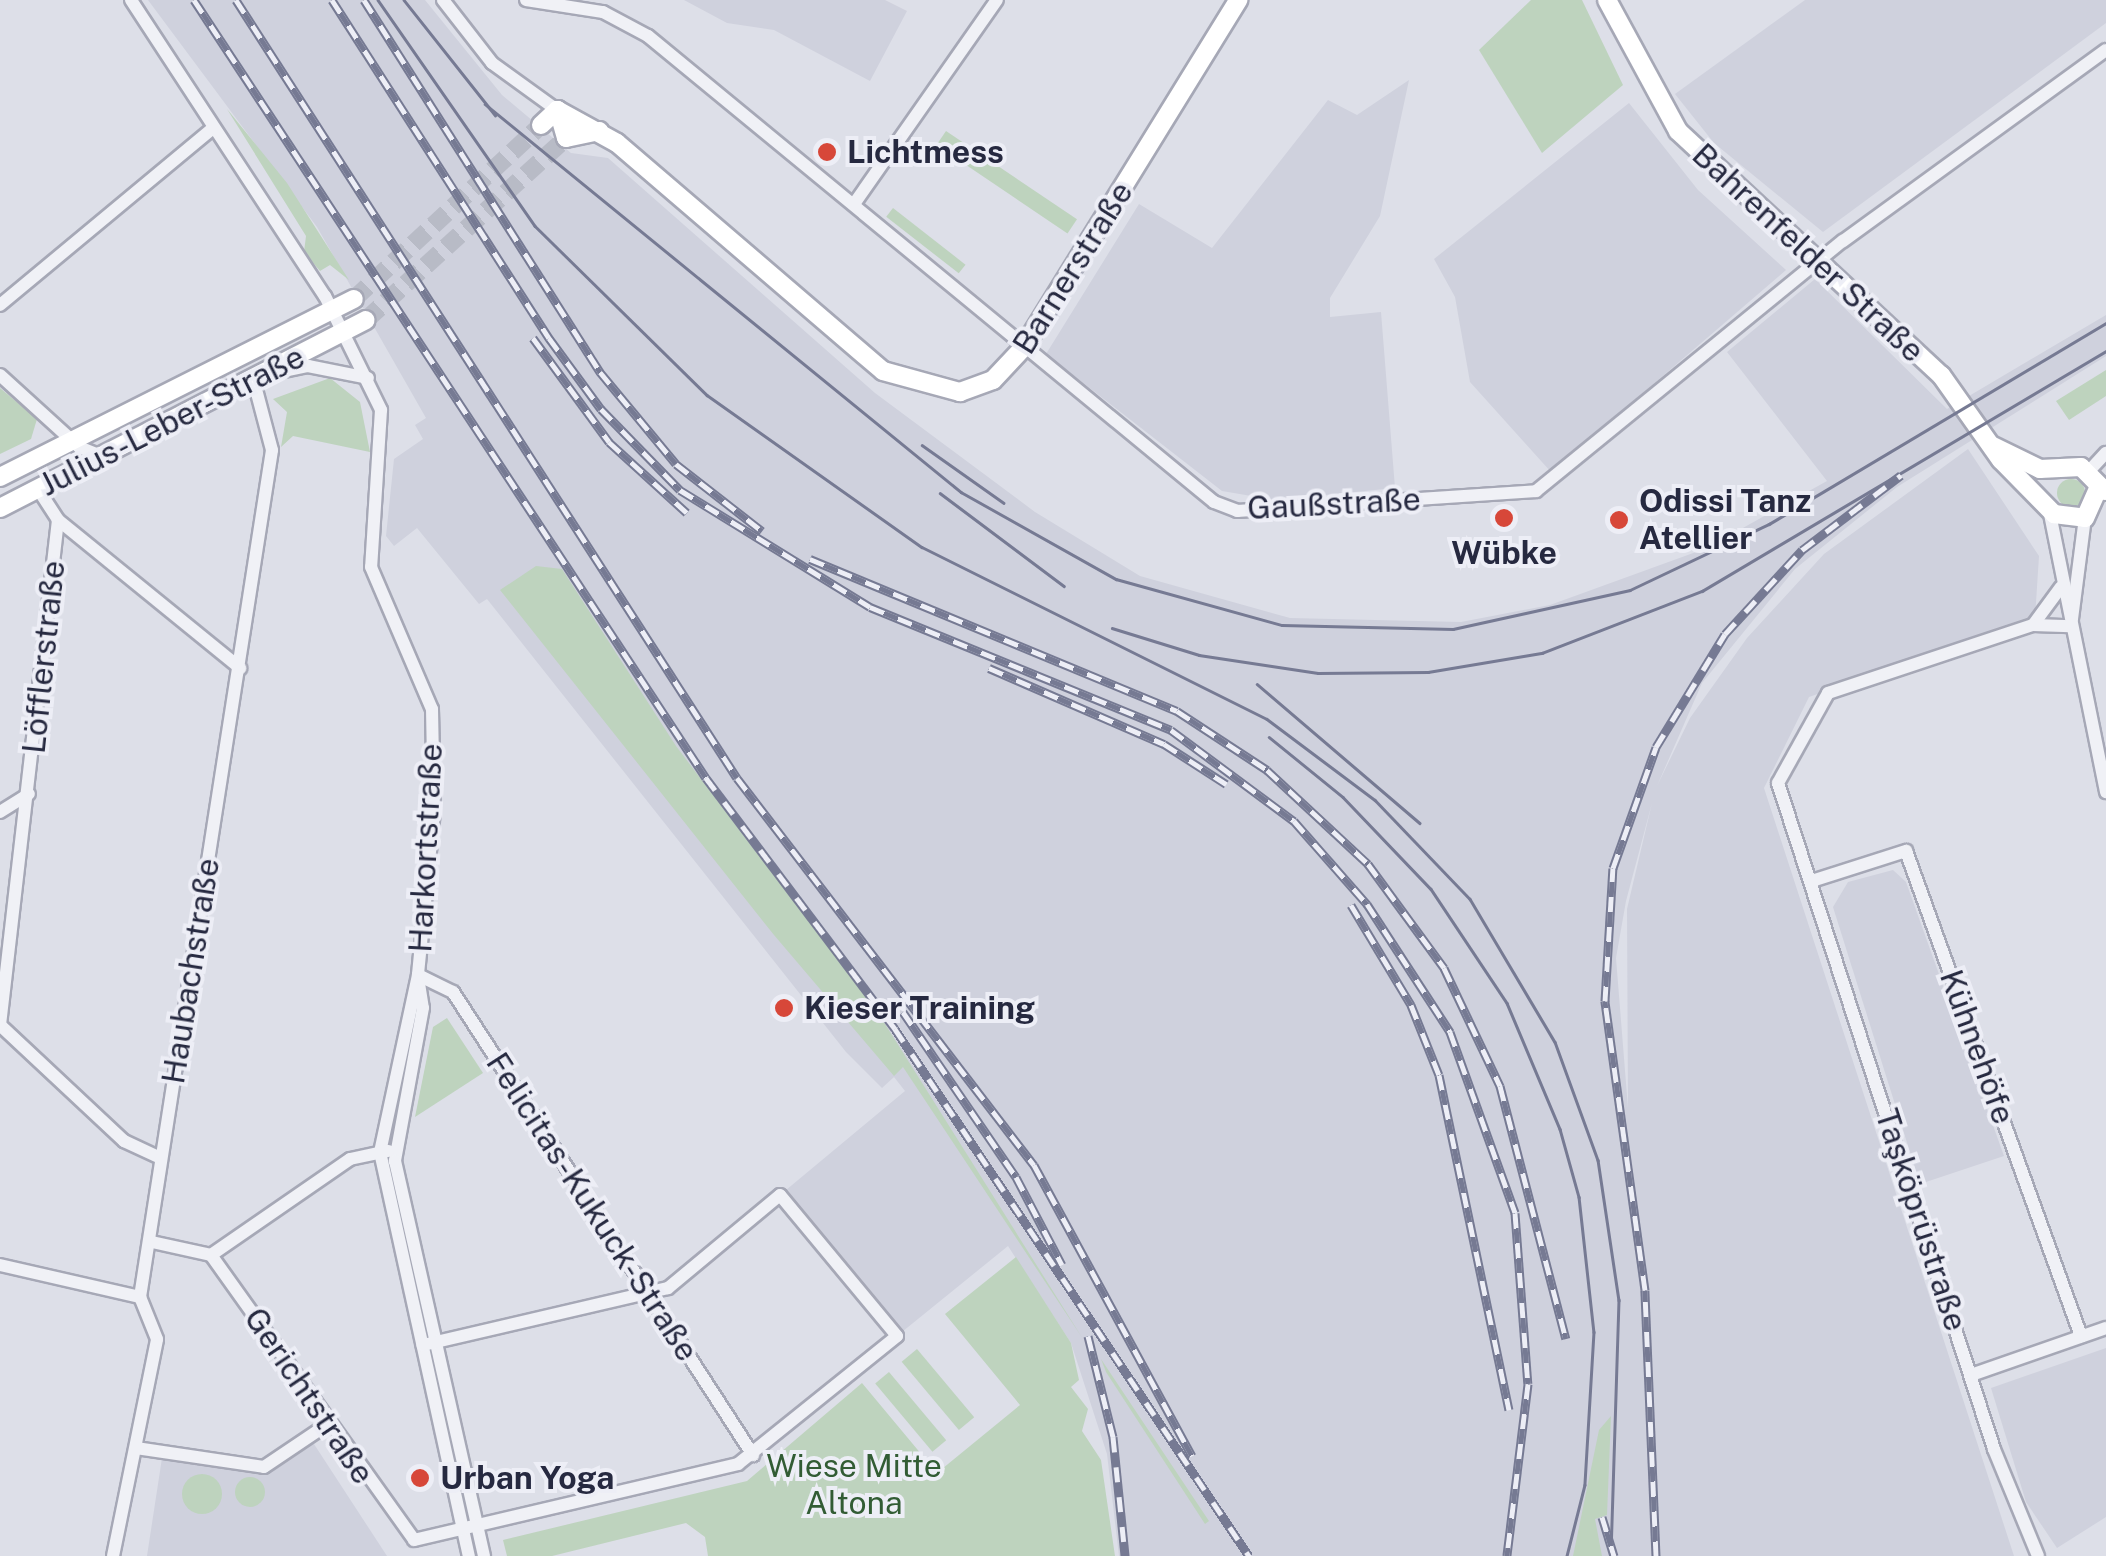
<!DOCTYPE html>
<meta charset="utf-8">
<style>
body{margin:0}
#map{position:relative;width:2106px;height:1556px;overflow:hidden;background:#dddfe8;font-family:"Public Sans",sans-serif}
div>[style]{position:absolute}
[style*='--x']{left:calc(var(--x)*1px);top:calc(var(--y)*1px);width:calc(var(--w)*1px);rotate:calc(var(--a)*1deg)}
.built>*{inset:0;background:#cfd1dd}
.green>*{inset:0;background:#bed3be;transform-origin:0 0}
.round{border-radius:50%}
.secondary-tunnel>*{height:18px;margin-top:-9px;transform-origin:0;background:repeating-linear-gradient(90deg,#b8bbc6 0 18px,transparent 0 27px)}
.roads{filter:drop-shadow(2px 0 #a6a8b6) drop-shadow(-2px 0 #a6a8b6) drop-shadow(0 2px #a6a8b6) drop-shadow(0 -2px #a6a8b6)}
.street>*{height:12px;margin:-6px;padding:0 6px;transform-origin:6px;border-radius:6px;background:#f0f1f6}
.secondary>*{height:18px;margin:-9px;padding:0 9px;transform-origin:9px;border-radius:9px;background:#fff}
.tram>*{height:2.5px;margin:-1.25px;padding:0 1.25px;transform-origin:1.25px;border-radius:1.25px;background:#767a93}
.rail>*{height:9px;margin-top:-4.5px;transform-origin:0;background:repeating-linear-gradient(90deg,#edeef6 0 15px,#767a93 0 30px);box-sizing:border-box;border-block:2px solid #767a93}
.dots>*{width:28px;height:28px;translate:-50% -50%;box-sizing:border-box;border:5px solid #edeef6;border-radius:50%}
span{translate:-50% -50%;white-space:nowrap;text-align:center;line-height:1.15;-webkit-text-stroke:8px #edeef6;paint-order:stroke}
.poi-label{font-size:32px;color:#262940;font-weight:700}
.left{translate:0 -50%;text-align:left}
.street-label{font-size:32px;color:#262940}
.park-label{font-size:32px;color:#325c34}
</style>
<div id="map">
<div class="built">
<div style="clip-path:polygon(evenodd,148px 0,425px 0,502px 95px,571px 153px,608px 158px,875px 393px,1035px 512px,1140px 576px,1290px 618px,1461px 622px,1550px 605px,1707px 548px,1827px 481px,1727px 352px,1815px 279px,1947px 409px,2106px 315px,2106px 356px,1897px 487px,1795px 569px,1702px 683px,1657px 786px,1690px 718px,1747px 638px,1824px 554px,1968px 449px,2039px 556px,2035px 618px,1809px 697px,1764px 788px,2014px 1556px,1119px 1556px,1107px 1454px,1071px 1343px,1008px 1246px,897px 1336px,780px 1195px,905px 1091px,894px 1077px,882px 1088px,846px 1052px,487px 599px,479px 604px,417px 528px,394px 546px,386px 536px,394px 459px,423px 439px,415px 425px,426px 418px,317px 227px,148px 0,1652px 803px,1627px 909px,1628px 1108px,1616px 958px,1626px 901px,1652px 803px)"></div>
<div style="clip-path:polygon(684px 0,885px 0,907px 11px,870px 81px,774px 30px,727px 23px)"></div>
<div style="clip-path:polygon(1805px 0,2106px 0,2106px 23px,1823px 232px,1714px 143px,1675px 94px)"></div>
<div style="clip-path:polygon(1409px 80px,1380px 216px,1330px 298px,1330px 317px,1381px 312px,1395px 488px,1275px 500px,1222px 491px,1046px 354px,1139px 204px,1212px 248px,1328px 100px,1357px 115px)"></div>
<div style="clip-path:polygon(1629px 103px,1698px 190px,1786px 270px,1551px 472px,1470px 382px,1455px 297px,1434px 259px)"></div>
<div style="clip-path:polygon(1893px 870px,1906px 882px,2004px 1156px,1920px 1184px,1833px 907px,1848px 882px)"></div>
<div style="clip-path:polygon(2106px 1348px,2106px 1517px,2057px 1548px,2026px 1502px,1991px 1388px)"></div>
<div style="clip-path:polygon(312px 1441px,387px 1556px,147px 1556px,162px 1458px,266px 1475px)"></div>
</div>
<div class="green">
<div style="clip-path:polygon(1531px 0,1582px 0,1623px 85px,1542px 153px,1479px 50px)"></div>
<div style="clip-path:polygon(227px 109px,287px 183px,349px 280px,330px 265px,320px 271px,304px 252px,306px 236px)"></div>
<div style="left:946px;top:131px;width:158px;height:17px;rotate:34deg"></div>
<div style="left:893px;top:208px;width:92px;height:11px;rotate:38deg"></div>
<div style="clip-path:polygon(2106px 370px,2106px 396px,2069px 420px,2056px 401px)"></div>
<div style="clip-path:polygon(330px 378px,360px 402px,370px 452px,293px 436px,281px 447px,287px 412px,273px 399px)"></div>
<div style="clip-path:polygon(0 388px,37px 419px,31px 439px,0 454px)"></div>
<div class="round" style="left:2057px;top:479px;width:28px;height:28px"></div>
<div style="clip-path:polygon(536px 566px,562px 569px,676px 746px,880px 1016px,1083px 1339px,903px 1067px,894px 1076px,774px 935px,500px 590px)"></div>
<div style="clip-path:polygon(447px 1018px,483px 1073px,415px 1117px,433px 1027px)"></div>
<div style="clip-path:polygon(1016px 1257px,1071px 1343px,1079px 1380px,1071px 1387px,1088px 1409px,1082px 1431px,1101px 1460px,1115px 1556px,708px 1556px,705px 1537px,686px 1523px,552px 1556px,507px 1556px,503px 1540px,747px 1481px,862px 1383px,937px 1473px,1020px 1405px,945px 1314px)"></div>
<div style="left:917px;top:1349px;width:89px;height:20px;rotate:50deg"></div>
<div style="clip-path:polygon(1101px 1359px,1209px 1521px,1205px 1524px,1106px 1372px)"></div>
<div style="left:889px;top:1372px;width:89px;height:18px;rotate:50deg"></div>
<div style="clip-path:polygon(1611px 1416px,1607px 1515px,1595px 1519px,1602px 1556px,1573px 1556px,1599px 1430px)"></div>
<div class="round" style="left:182px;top:1474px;width:40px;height:40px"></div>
<div class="round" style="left:235px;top:1477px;width:30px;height:30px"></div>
</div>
<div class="secondary-tunnel">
<div style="--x:354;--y:299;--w:255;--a:-42.9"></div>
<div style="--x:366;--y:320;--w:270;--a:-42.3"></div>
</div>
<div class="roads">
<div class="street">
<div style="--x:131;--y:0;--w:354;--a:56.8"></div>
<div style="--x:325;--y:296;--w:127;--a:63.8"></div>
<div style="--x:381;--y:410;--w:157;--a:93.6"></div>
<div style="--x:371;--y:567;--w:155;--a:66.8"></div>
<div style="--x:432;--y:709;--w:102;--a:88.9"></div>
<div style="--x:434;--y:811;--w:165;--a:95.6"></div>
<div style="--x:418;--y:975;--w:181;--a:102.1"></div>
<div style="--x:380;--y:1152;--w:414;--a:77.6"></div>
<div style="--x:443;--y:0;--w:80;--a:52.1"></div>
<div style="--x:492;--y:63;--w:80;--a:35.9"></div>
<div style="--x:526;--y:0;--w:78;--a:8.9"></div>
<div style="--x:603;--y:12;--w:51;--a:28.1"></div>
<div style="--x:648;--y:36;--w:733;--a:39.47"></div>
<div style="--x:1214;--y:502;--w:25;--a:21"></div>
<div style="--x:1237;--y:511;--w:300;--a:-3.8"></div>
<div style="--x:1536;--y:491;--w:396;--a:-39.2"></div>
<div style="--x:1843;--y:241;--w:325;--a:-36"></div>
<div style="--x:854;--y:204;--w:249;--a:-55"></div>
<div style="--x:0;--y:305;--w:276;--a:-39.7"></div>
<div style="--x:270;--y:374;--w:39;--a:-12"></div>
<div style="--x:308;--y:366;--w:61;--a:11.3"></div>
<div style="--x:0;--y:375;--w:107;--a:42.3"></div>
<div style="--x:79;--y:447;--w:24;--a:22"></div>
<div style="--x:2089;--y:471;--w:25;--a:-47"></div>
<div style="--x:38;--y:489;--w:37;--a:57"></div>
<div style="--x:58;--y:520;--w:235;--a:39.1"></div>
<div style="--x:2049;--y:509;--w:289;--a:78.6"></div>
<div style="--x:2072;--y:619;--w:102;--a:-82.7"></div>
<div style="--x:2033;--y:625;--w:47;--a:-53.6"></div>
<div style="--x:0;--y:812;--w:34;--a:-32"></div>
<div style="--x:1812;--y:881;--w:99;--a:-17.7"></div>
<div style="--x:1906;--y:851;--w:516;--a:70.16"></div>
<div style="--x:418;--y:975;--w:39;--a:26"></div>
<div style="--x:453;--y:992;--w:552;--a:57.06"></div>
<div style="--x:418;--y:977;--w:31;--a:81"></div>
<div style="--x:423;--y:1008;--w:156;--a:100.4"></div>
<div style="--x:395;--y:1161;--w:405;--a:77.3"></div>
<div style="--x:0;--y:1025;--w:508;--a:-83.45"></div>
<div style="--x:0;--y:1025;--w:170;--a:43.1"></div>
<div style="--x:124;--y:1141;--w:40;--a:25"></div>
<div style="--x:152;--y:1242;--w:60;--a:12.4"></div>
<div style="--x:211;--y:1255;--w:350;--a:54.5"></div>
<div style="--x:414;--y:1540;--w:333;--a:-13.2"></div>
<div style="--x:738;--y:1464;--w:204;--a:-38.8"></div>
<div style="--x:897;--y:1336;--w:183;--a:-129.7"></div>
<div style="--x:780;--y:1195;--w:146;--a:140.3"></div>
<div style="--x:668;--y:1288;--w:252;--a:166.9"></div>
<div style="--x:211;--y:1255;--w:169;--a:-34.6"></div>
<div style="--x:350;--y:1159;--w:39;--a:-12"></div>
<div style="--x:0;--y:1265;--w:144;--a:12.9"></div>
<div style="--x:140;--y:1297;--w:857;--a:-81.14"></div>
<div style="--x:272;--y:450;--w:70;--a:-104.8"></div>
<div style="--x:1971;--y:1375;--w:143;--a:-19.2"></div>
<div style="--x:136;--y:1448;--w:129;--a:8.4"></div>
<div style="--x:264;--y:1467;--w:77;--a:-33.9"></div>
<div style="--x:113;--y:1556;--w:221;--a:-78.5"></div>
<div style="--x:157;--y:1339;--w:45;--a:-112"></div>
<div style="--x:2038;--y:1556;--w:116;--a:-112.4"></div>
<div style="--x:1994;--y:1449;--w:700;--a:-107.97"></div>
<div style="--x:1778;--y:783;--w:103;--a:-60.9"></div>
<div style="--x:1828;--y:693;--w:216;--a:-18.4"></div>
<div style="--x:2033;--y:625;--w:38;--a:2"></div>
</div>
<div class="secondary">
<div style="--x:1607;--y:0;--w:149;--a:61.5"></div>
<div style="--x:1678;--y:131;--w:359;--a:42.9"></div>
<div style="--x:1941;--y:375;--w:104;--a:54.8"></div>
<div style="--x:2001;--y:460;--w:76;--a:45.5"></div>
<div style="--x:2054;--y:514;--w:31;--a:7"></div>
<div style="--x:2085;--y:518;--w:35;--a:-66"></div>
<div style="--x:557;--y:110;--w:68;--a:28.8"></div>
<div style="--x:617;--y:143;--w:350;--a:40.6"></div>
<div style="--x:883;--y:371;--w:80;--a:15.3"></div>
<div style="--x:960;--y:392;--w:35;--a:-20"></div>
<div style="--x:993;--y:380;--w:45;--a:-46.8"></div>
<div style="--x:1024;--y:347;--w:408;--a:-58.3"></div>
<div style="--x:558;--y:110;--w:29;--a:74"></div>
<div style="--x:566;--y:138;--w:34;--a:-12"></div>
<div style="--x:541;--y:125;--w:22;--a:-43"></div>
<div style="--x:1993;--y:446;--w:52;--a:26.1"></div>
<div style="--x:2040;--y:469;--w:41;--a:-2.8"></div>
<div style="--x:2081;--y:467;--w:34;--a:45"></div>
<div style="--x:0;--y:477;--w:396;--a:-26.7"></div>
<div style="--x:0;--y:508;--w:411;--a:-27.2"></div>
</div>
</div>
<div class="tram">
<div style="--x:378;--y:0;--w:275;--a:55.2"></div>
<div style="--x:535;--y:226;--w:241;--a:44.5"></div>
<div style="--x:707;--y:395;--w:263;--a:35.3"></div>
<div style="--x:922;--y:547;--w:385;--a:26.5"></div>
<div style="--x:1267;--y:719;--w:135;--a:36.9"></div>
<div style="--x:1375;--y:800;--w:137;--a:46.2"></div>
<div style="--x:1470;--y:899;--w:166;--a:59.3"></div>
<div style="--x:1555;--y:1042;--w:126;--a:70"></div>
<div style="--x:1598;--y:1160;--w:142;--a:81.5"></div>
<div style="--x:1619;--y:1300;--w:256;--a:91.8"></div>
<div style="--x:404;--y:0;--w:147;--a:51.6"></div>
<div style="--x:485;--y:104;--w:614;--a:39.18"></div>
<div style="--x:961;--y:492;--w:178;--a:29.3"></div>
<div style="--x:1116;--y:579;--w:172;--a:15.5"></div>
<div style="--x:1282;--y:625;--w:171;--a:1.3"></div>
<div style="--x:1453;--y:629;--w:181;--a:-12.4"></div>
<div style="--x:1630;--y:590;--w:154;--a:-25.4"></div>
<div style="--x:1769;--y:524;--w:392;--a:-30.8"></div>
<div style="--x:922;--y:445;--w:100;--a:35.3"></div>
<div style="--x:940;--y:493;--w:155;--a:36.9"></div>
<div style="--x:1112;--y:628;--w:91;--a:17.2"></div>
<div style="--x:1199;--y:655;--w:120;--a:8.6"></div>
<div style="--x:1318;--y:673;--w:110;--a:-0.5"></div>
<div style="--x:1428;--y:672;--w:116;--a:-9.5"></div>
<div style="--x:1542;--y:653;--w:172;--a:-21.2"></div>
<div style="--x:1702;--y:591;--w:470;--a:-30.7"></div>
<div style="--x:1257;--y:684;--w:214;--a:40.5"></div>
<div style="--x:1269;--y:737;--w:95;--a:39"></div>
<div style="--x:1343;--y:797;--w:127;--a:46.3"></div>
<div style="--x:1431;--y:889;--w:137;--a:56.3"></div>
<div style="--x:1507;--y:1003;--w:137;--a:67.2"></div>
<div style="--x:1560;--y:1129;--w:71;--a:74.4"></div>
<div style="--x:1579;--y:1197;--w:136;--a:83.7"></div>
<div style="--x:1594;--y:1332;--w:153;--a:93.4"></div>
<div style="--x:1585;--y:1485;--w:73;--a:104.2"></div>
</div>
<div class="rail">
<div style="--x:194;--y:0;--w:931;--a:56.65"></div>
<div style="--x:706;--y:778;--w:314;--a:53"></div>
<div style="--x:895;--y:1029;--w:635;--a:56.11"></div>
<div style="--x:236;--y:0;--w:925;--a:57.22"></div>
<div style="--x:737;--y:778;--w:488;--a:52.5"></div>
<div style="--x:1034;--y:1165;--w:331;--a:61.5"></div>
<div style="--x:332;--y:0;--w:402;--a:57.3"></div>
<div style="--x:549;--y:338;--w:88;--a:53.8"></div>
<div style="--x:601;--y:409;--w:113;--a:45.7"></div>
<div style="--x:680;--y:490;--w:223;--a:31.6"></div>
<div style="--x:870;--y:607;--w:325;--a:22.2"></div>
<div style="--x:1171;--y:730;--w:153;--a:36.5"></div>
<div style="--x:1294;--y:821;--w:111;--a:48.7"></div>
<div style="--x:1367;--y:904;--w:153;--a:57"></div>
<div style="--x:1450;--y:1032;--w:192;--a:70.2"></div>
<div style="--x:1515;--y:1213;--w:171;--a:85.7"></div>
<div style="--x:1528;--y:1384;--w:173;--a:97"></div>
<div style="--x:364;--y:0;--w:441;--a:57.6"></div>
<div style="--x:600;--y:372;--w:119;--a:50.4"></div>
<div style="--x:676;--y:464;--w:109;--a:37.9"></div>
<div style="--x:533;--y:338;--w:129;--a:53.8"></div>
<div style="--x:609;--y:442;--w:105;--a:42.3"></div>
<div style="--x:810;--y:559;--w:397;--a:22.5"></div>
<div style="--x:1177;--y:711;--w:108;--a:33.2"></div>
<div style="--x:1267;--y:770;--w:138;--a:42.9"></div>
<div style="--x:1368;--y:864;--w:129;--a:53.8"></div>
<div style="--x:1444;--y:968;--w:131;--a:64.6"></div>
<div style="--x:1500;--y:1086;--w:261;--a:75.4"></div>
<div style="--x:989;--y:668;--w:191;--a:23.5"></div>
<div style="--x:1164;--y:744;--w:74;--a:32.8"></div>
<div style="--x:1351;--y:905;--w:117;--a:59"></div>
<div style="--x:1411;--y:1005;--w:75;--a:68.2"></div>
<div style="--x:1439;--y:1075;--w:342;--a:78.2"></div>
<div style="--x:903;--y:1012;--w:200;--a:55.6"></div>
<div style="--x:1016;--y:1177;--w:99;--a:62.4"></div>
<div style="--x:1088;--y:1336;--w:104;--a:76.1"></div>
<div style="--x:1113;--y:1437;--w:120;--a:84.2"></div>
<div style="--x:1602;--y:1517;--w:41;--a:72.9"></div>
<div style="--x:1656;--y:1556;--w:266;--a:-92.4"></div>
<div style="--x:1645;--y:1290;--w:292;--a:-97.9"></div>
<div style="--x:1605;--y:1001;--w:133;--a:-86.6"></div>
<div style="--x:1613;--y:868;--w:128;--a:-70.4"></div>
<div style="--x:1656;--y:747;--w:132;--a:-58.6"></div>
<div style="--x:1725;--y:634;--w:114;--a:-47.5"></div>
<div style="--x:1802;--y:550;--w:124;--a:-37.1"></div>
</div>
<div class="dots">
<div style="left:827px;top:152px;background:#d74739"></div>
<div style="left:1504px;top:518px;background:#d74739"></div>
<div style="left:1619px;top:520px;background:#d74739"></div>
<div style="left:784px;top:1008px;background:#d74739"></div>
<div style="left:420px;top:1478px;background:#d74739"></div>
</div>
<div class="poi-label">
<span class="left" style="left:847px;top:152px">Lichtmess</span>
<span class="left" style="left:1639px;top:520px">Odissi Tanz<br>Atellier</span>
<span style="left:1504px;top:553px">Wübke</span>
<span class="left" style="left:804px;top:1008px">Kieser Training</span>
<span class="left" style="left:440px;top:1478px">Urban Yoga</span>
</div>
<div class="street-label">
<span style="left:1808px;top:253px;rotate:43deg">Bahrenfelder Straße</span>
<span style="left:1073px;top:268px;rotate:-58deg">Barnerstraße</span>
<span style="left:172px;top:421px;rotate:-27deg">Julius-Leber-Straße</span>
<span style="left:1334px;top:504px;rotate:-3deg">Gaußstraße</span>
<span style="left:44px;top:657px;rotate:-84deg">Löfflerstraße</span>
<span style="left:426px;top:848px;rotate:-87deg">Harkortstraße</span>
<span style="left:191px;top:971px;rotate:-81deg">Haubachstraße</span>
<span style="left:1977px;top:1047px;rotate:70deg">Kühnehöfe</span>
<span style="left:592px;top:1207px;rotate:57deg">Felicitas-Kukuck-Straße</span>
<span style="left:1921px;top:1220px;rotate:72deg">Taşköprüstraße</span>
<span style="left:309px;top:1396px;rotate:56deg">Gerichtstraße</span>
</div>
<div class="park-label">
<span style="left:854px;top:1485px">Wiese Mitte<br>Altona</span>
</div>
</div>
